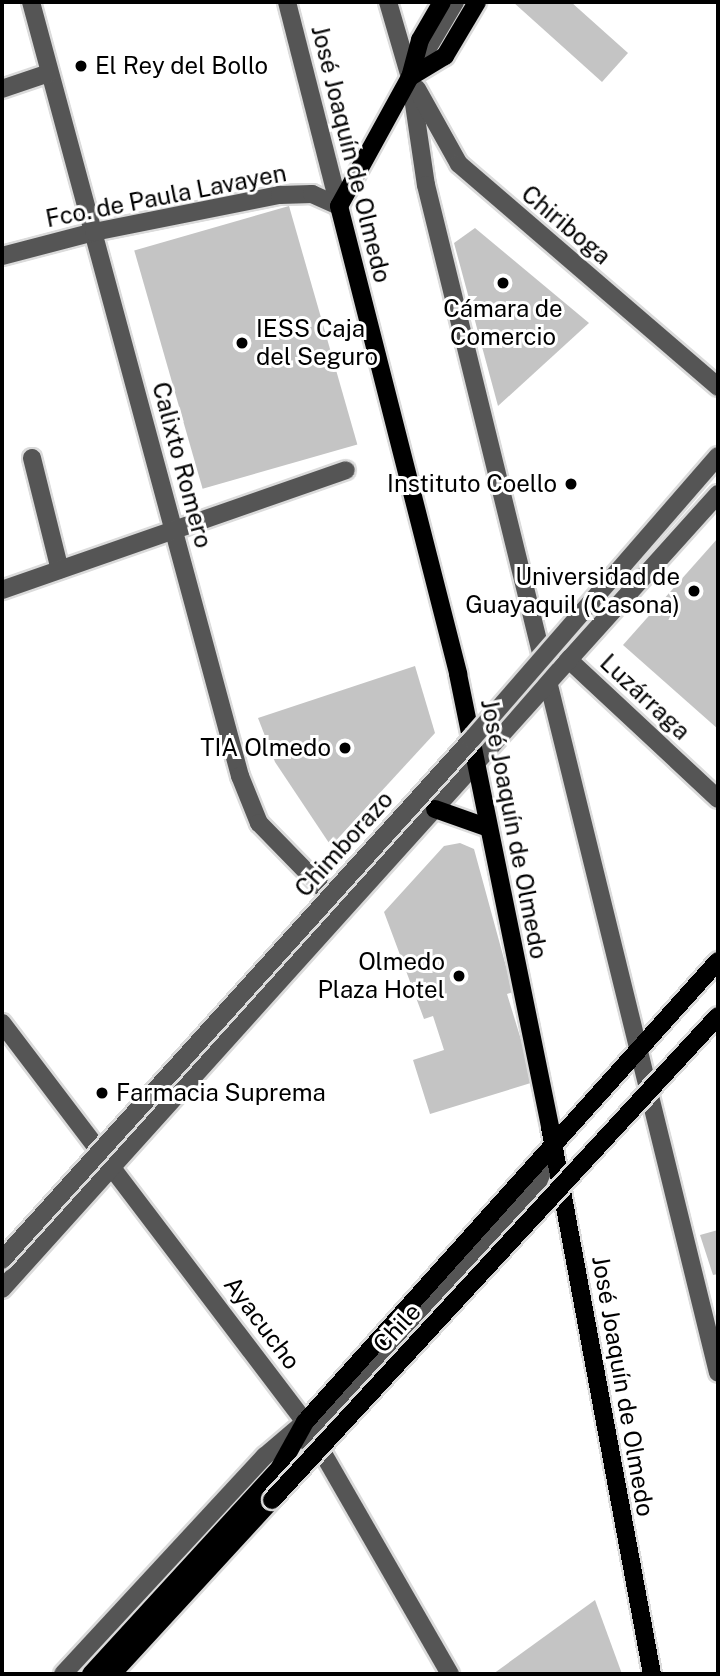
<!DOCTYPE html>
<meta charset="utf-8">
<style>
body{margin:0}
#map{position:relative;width:720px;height:1676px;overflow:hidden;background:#fff;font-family:"Public Sans",sans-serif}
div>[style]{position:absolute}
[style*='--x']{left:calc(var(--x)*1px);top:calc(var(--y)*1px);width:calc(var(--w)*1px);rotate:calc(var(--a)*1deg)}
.building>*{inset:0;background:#c4c4c4;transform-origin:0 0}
.roads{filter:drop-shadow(2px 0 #dbdbdb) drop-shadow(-2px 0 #dbdbdb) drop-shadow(0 2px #dbdbdb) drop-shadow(0 -2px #dbdbdb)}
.minor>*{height:18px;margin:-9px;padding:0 9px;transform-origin:9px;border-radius:9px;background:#555}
.major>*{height:18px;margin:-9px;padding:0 9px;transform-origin:9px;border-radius:9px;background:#000}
.bridges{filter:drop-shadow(2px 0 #dbdbdb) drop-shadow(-2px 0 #dbdbdb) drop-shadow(0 2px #dbdbdb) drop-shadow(0 -2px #dbdbdb)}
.minor-bridge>*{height:18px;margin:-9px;padding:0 9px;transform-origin:9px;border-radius:9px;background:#555}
.major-bridge>*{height:18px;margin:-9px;padding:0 9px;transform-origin:9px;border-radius:9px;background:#000}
.dots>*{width:19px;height:19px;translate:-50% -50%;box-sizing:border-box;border:4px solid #fff;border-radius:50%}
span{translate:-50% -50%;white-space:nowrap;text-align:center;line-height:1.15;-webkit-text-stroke:6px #fff;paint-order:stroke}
.poi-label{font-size:24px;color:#000}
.left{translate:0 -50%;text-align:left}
.right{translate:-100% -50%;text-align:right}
.street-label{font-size:24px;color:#000}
.frame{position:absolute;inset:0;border:4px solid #000;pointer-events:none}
</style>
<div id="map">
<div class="building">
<div style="clip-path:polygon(513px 2px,571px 2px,628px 53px,602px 82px)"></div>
<div style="left:289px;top:206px;width:248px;height:161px;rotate:74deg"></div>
<div style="clip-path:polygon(475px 228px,589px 323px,498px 406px,454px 243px)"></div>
<div style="clip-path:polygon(718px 538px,718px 729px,623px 645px)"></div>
<div style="clip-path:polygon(415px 666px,435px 733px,331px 846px,275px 762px,258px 718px)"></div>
<div style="clip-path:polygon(460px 843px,474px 849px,513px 992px,507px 994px,534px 1082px,430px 1114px,413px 1060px,444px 1050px,433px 1016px,424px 1019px,384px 912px,444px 846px)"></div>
<div style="clip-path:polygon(718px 1230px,718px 1274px,713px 1275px,700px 1235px)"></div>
<div style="clip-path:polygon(595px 1600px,622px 1674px,493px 1674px)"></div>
</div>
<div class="roads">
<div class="minor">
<div style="--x:31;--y:2;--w:802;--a:74.89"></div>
<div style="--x:240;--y:776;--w:51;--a:68"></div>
<div style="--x:259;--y:823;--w:117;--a:45.7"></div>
<div style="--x:287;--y:2;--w:211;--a:75.7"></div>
<div style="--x:388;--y:2;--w:78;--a:73.7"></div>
<div style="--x:410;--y:77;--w:109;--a:81.6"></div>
<div style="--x:426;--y:185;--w:1223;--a:76.19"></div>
<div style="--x:416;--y:68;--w:77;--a:-59.4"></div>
<div style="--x:2;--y:89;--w:50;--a:-18.8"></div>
<div style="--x:417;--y:89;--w:86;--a:60.8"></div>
<div style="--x:459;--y:164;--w:342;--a:40.7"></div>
<div style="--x:2;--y:256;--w:95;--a:-14.6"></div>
<div style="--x:94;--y:232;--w:190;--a:-11.3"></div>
<div style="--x:280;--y:195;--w:32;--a:-2"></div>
<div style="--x:312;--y:194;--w:30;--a:24"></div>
<div style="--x:32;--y:458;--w:115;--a:76"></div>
<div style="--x:2;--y:590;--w:364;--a:-19.2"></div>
<div style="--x:568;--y:659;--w:205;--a:43"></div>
<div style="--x:2;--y:1023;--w:501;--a:52.79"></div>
<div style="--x:305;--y:1422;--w:291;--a:60.1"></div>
<div style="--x:2;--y:1289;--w:1070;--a:-47.99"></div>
<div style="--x:306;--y:1441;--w:343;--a:-47.8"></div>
<div style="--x:536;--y:1187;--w:42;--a:-67.7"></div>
<div style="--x:63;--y:1674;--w:297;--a:-47.2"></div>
<div style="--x:265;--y:1456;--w:52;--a:-40.4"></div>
</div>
<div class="major">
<div style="--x:442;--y:2;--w:44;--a:120.1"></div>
<div style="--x:420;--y:40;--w:38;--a:105"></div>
<div style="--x:410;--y:77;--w:147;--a:118.8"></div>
<div style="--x:339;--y:206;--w:483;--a:75.7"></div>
<div style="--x:458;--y:674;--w:462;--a:78.5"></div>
<div style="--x:550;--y:1127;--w:556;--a:79.44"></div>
<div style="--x:410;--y:77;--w:41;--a:-31"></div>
<div style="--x:445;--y:56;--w:63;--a:-59.3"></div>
<div style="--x:435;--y:809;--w:57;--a:19.4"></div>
<div style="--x:91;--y:1674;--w:278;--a:-47.5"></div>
<div style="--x:279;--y:1469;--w:54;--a:-61"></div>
<div style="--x:305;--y:1422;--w:619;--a:-48.14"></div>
<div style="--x:112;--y:1674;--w:236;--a:-47.4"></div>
</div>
</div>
<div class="bridges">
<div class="minor-bridge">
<div style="--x:2;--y:1260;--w:702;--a:-47.95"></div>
<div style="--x:472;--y:739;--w:375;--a:-49"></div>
</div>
<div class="major-bridge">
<div style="--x:272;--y:1500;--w:658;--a:-47.34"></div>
</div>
</div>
<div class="dots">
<div style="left:81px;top:66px;background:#000"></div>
<div style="left:503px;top:283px;background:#000"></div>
<div style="left:242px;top:343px;background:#000"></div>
<div style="left:571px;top:484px;background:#000"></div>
<div style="left:694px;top:591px;background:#000"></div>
<div style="left:345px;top:748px;background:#000"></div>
<div style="left:459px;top:976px;background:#000"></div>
<div style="left:102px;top:1093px;background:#000"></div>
</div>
<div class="poi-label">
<span class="left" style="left:95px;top:66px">El Rey del Bollo</span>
<span style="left:503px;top:323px">Cámara de<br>Comercio</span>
<span class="left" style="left:256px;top:343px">IESS Caja<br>del Seguro</span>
<span class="right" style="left:557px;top:484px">Instituto Coello</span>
<span class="right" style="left:680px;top:591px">Universidad de<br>Guayaquil (Casona)</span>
<span class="right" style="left:331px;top:748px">TIA Olmedo</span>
<span class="right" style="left:445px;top:976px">Olmedo<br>Plaza Hotel</span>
<span class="left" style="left:116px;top:1093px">Farmacia Suprema</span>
</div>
<div class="street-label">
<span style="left:351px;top:154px;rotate:76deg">José Joaquín de Olmedo</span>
<span style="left:166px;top:196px;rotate:-11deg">Fco. de Paula Lavayen</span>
<span style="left:566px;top:225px;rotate:40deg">Chiriboga</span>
<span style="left:182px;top:465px;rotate:75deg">Calixto Romero</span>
<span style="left:645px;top:697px;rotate:43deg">Luzárraga</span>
<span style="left:514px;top:829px;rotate:79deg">José Joaquín de Olmedo</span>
<span style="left:344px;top:844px;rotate:-48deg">Chimborazo</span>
<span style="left:262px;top:1323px;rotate:53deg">Ayacucho</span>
<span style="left:397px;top:1328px;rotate:-47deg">Chile</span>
<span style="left:623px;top:1386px;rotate:80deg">José Joaquín de Olmedo</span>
</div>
<div class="frame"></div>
</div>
